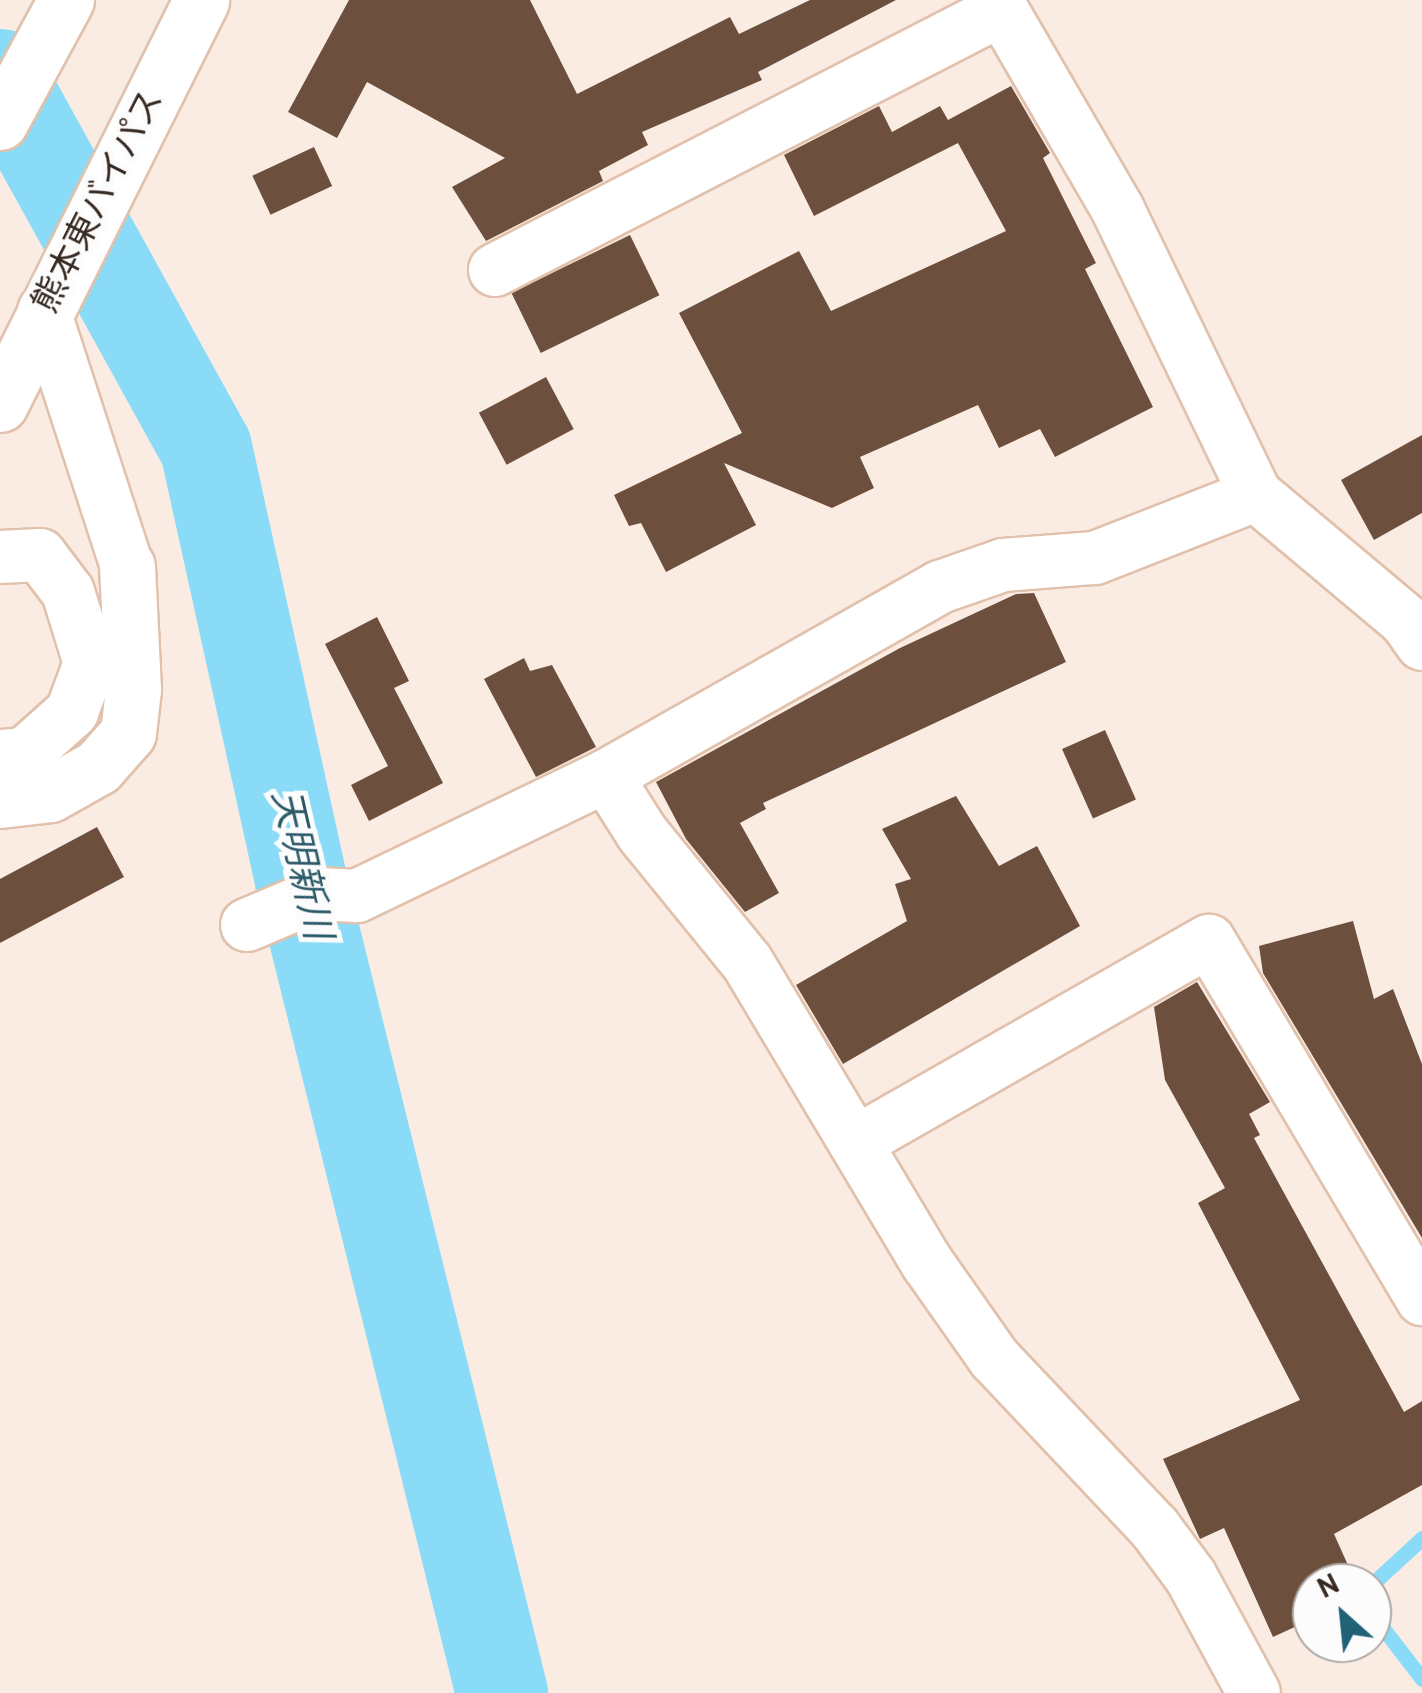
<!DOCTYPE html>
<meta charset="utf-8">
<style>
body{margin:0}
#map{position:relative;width:1422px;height:1693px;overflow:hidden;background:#faece3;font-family:Overpass,"Noto Sans JP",sans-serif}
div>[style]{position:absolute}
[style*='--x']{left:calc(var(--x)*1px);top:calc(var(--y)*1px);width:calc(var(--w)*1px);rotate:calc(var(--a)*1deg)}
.stream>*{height:15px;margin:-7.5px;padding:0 7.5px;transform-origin:7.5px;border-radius:7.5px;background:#89dbf8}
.river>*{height:92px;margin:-46px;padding:0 46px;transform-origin:46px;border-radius:46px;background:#89dbf8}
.building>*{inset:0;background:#6c503d;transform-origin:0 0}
.roads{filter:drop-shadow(2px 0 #e1c1ab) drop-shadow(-2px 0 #e1c1ab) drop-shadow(0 2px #e1c1ab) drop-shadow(0 -2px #e1c1ab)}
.street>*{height:52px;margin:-26px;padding:0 26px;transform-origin:26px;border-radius:26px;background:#fff}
.secondary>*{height:55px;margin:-27.5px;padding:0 27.5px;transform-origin:27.5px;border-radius:27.5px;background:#fff}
.highway>*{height:55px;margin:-27.5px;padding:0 27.5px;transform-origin:27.5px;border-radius:27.5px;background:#fff}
span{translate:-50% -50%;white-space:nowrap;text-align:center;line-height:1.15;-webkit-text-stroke:10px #fcfcfc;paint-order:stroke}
.street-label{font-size:35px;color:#362921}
.water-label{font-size:38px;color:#2a5968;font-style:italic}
.north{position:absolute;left:1292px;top:1563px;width:100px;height:100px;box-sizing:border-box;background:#fcfcfc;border:2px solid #ada8a4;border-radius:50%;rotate:333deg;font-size:28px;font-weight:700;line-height:40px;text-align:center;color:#362921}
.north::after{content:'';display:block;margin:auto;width:35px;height:45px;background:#226277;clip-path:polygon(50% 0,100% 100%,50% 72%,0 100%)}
</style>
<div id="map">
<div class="stream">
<div style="--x:1372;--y:1584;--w:68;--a:-42.6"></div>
<div style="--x:1372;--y:1614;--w:82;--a:52.4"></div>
</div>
<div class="river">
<div style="--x:0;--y:75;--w:426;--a:61.1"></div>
<div style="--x:206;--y:448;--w:443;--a:77.6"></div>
<div style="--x:301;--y:881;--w:837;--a:76.1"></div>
</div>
<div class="building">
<div style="clip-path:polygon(349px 0,530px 0,577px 94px,730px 17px,739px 34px,810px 0,896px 0,758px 72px,762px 80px,642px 132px,648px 145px,599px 171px,603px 181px,486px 241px,452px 187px,505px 158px,367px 82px,337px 138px,288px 112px)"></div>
<div style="clip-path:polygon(1011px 86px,1050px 153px,1043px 158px,1096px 263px,1085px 269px,1153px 407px,1055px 457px,1040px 429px,999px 448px,978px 405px,860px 457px,874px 488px,832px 508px,724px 463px,756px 525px,666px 572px,641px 523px,629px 526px,614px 495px,742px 433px,679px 313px,799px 251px,831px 311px,1006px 231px,958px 143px,814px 216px,784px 155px,879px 106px,892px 132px,940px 106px,948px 120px)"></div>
<div style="left:314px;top:147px;width:43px;height:68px;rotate:65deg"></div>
<div style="left:630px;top:235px;width:67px;height:132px;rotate:64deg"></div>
<div style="left:546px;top:377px;width:59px;height:76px;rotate:62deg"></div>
<div style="clip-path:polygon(1422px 435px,1422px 513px,1374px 540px,1341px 480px)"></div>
<div style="clip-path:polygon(1034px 593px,1066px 662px,763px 803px,766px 809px,740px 823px,779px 893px,745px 912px,686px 839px,656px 782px,900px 648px,1016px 594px)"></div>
<div style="clip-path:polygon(377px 617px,409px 681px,394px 688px,443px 783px,369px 821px,351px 785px,388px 766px,325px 644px)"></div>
<div style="clip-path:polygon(524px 658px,530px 671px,552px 665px,596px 747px,536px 777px,484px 679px)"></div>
<div style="left:1105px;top:730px;width:76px;height:47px;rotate:66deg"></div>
<div style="clip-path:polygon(956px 796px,999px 866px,1037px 846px,1080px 926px,843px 1064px,796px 985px,907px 921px,895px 884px,911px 879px,882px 829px)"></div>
<div style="clip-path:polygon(97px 827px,124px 877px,0 943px,0 879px)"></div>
<div style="clip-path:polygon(1353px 921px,1374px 999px,1393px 989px,1422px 1064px,1422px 1238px,1263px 973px,1259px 946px)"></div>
<div style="clip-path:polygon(1197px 982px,1270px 1102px,1249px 1114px,1260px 1135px,1254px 1138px,1404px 1412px,1422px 1401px,1422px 1485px,1334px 1534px,1356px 1583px,1312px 1583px,1312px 1619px,1273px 1637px,1224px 1528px,1200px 1539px,1163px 1459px,1300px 1400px,1198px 1203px,1225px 1188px,1165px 1080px,1154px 1007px)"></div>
</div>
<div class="roads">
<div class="street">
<div style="--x:996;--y:0;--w:243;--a:59.8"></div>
<div style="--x:1118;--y:210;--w:317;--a:64.2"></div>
<div style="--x:1256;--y:495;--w:196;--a:40"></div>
<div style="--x:1406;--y:621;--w:28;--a:55"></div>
<div style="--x:495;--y:270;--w:569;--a:-27.2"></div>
<div style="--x:44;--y:311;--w:268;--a:72"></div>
<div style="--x:0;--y:557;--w:40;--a:-2.9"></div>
<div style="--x:40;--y:555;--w:46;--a:52.9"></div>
<div style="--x:68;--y:592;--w:74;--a:72.8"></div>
<div style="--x:90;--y:663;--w:52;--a:110.2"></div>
<div style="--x:72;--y:712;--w:63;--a:138.2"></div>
<div style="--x:25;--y:754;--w:25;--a:175"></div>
<div style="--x:606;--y:776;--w:67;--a:57.7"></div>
<div style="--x:642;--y:833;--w:166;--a:50.9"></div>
<div style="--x:747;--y:962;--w:352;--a:59.1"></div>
<div style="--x:928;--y:1264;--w:115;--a:54.9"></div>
<div style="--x:994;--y:1358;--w:233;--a:46.6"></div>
<div style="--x:1154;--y:1527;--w:62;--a:53.5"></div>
<div style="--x:1191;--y:1577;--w:132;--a:61.5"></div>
<div style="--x:247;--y:925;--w:79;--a:-23"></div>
<div style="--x:320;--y:894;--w:37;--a:3"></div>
<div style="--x:357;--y:896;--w:276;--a:-25.7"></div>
<div style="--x:606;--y:776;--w:384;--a:-29.5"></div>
<div style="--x:940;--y:587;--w:67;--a:-19.2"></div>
<div style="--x:1003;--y:565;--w:92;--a:-4.4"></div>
<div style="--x:1095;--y:558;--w:173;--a:-21.4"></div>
<div style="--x:858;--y:1141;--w:404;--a:-29.7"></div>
<div style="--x:1209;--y:941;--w:417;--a:59.2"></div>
</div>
<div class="secondary">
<div style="--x:0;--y:800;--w:50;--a:-6.8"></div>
<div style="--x:50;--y:794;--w:55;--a:-29.4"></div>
<div style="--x:98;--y:767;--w:45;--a:-48.6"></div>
<div style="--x:128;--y:733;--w:44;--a:-83.5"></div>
<div style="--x:133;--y:689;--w:123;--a:-92.8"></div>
</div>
<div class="highway">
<div style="--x:0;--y:122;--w:139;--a:-61.6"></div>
<div style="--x:0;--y:404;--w:451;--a:-63.5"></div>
</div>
</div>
<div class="street-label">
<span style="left:100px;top:202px;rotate:-63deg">熊本東バイパス</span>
</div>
<div class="water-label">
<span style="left:299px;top:865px;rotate:77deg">天明新川</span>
</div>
<div class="north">N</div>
</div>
